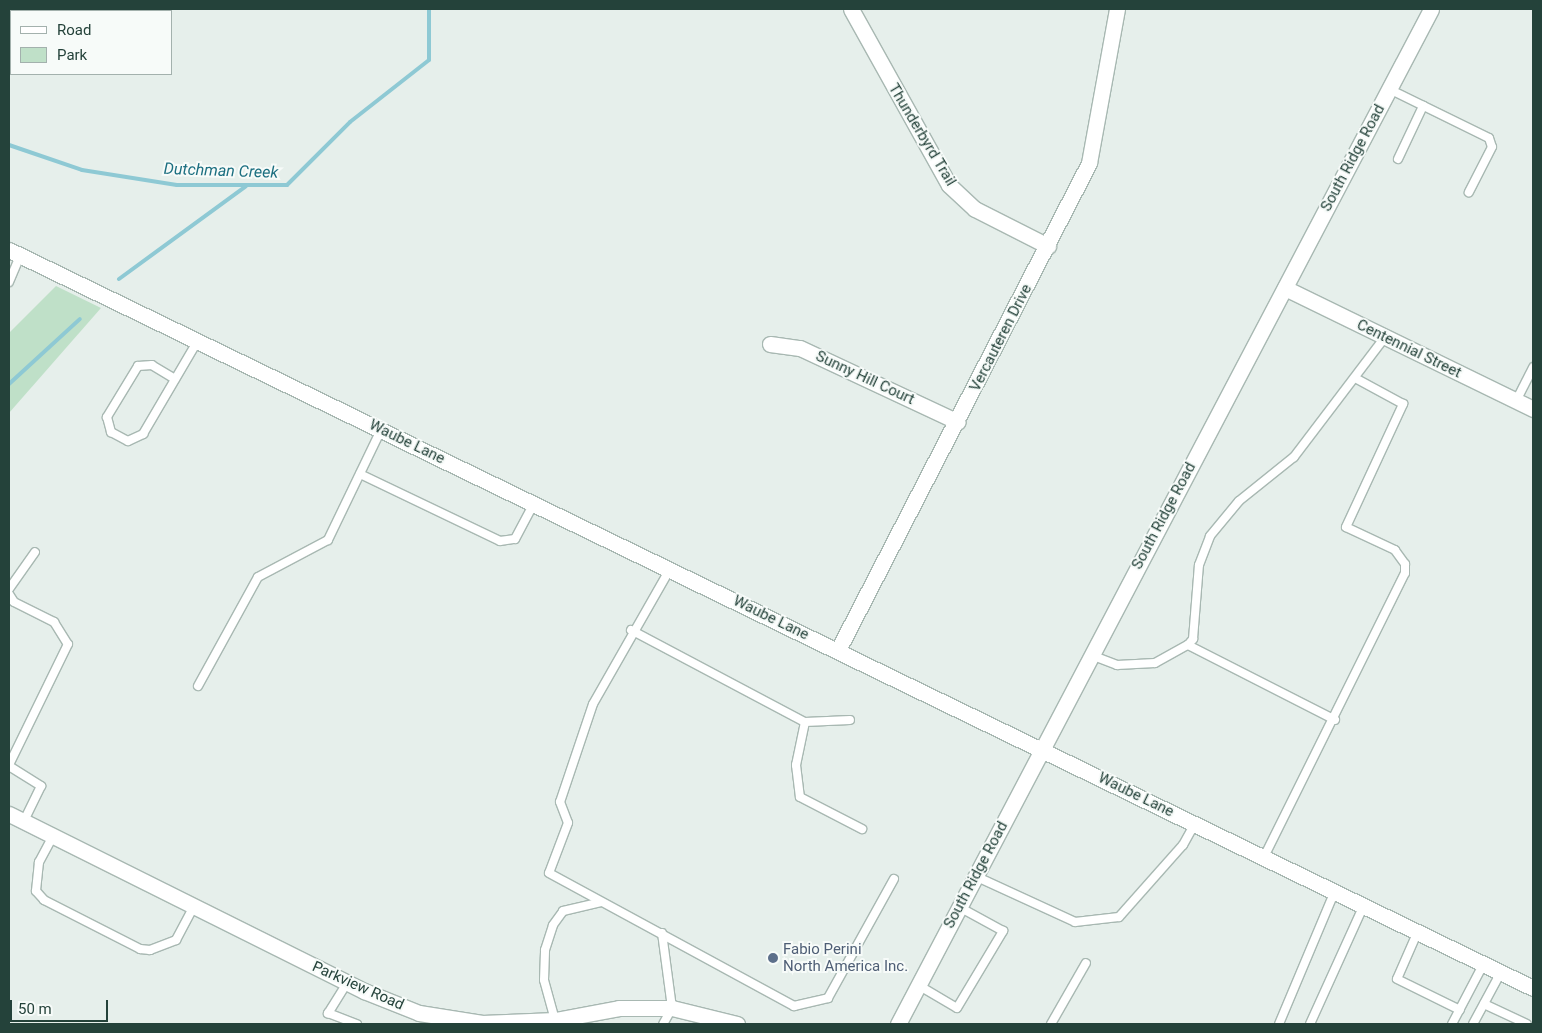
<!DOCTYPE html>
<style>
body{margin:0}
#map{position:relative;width:1542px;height:1033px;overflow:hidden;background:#e6efeb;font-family:Roboto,sans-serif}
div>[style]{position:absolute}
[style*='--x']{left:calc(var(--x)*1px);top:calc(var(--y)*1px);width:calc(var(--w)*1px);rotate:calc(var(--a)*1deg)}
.green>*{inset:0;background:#bfe0c8}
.stream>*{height:4px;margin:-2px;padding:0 2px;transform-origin:2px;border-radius:2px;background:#8ec9d4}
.roads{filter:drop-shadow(1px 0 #a8b8b2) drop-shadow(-1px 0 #a8b8b2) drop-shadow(0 1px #a8b8b2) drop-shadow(0 -1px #a8b8b2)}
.service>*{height:8px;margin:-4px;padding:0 4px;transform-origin:4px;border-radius:4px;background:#fff}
.minor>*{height:15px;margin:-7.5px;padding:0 7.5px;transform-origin:7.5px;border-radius:7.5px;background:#fff}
.secondary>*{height:15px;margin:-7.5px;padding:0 7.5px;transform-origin:7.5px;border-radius:7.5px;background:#fff}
.dots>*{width:14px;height:14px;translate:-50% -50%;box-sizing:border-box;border:2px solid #f7fbf9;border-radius:50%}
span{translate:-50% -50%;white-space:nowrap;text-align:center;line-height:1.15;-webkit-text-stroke:4px #f7fbf9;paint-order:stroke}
.street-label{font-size:15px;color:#24423a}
.service-label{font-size:15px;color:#4e5e75}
.left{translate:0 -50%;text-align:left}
.water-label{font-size:16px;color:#1c6f80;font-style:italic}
.frame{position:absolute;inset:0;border:10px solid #24423a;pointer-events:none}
.legend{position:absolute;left:10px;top:10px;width:162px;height:65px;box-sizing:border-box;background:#f7fbf9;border:1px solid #a3b1ad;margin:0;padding:6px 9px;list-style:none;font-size:15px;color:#24423a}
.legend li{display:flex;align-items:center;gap:10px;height:25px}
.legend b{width:25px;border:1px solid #a3b1ad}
.scale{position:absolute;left:10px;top:1000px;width:98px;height:22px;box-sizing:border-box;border:2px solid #24423a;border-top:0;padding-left:6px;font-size:15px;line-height:18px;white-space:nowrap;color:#24423a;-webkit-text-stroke:4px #f7fbf9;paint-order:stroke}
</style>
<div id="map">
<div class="green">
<div style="clip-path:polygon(56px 286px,101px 308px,9px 413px,9px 333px)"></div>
</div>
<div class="stream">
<div style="--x:9;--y:145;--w:77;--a:18.9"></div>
<div style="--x:82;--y:170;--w:96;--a:9"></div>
<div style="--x:177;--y:185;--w:110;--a:0"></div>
<div style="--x:287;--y:185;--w:89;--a:-45"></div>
<div style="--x:350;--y:122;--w:100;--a:-38.1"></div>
<div style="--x:429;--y:60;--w:51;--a:-90"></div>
<div style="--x:119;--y:279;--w:157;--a:-36.2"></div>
<div style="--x:9;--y:384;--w:96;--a:-42.5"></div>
</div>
<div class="roads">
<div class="service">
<div style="--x:1389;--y:89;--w:111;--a:26.1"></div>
<div style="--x:1489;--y:138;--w:9;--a:72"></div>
<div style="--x:1492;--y:147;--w:51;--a:117.1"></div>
<div style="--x:1398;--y:159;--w:59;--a:-64.7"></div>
<div style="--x:9;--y:282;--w:28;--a:-67"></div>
<div style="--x:175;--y:379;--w:27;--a:-149"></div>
<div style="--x:152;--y:365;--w:14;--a:176"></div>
<div style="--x:138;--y:366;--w:60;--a:121.3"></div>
<div style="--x:107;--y:417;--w:16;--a:75"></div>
<div style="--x:111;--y:432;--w:19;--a:28"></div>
<div style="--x:128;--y:441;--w:17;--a:-25"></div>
<div style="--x:143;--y:434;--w:107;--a:-59.6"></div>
<div style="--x:1516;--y:401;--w:38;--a:-63"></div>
<div style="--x:360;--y:474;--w:155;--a:25.6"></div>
<div style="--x:500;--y:541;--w:15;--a:-8"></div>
<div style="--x:515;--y:539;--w:40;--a:-62"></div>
<div style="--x:670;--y:569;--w:155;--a:119.7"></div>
<div style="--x:593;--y:704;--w:103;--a:108.6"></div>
<div style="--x:560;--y:802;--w:22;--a:69"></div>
<div style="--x:568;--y:823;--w:53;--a:110.8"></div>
<div style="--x:549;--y:873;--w:279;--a:28.5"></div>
<div style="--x:794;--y:1006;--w:35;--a:-13"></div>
<div style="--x:828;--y:998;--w:136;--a:-61"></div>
<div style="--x:9;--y:589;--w:45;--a:-54.9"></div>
<div style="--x:9;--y:594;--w:9;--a:58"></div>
<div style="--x:14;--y:602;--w:45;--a:26.6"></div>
<div style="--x:54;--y:622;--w:26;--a:58"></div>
<div style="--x:68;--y:644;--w:135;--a:116"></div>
<div style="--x:631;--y:630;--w:197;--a:27.9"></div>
<div style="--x:805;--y:722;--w:45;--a:-2.5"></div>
<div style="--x:1188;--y:645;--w:165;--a:27"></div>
<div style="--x:1091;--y:655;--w:28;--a:21"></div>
<div style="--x:1117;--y:665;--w:38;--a:-3"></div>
<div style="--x:1155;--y:663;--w:38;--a:-29"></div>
<div style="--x:1188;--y:645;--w:8;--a:-50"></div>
<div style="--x:1193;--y:639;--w:74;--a:-85.4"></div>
<div style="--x:1199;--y:565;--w:31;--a:-69"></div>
<div style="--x:1210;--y:536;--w:45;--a:-50.4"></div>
<div style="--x:1239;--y:501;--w:70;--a:-38.7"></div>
<div style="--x:1294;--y:457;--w:151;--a:-52.8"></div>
<div style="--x:198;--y:686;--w:124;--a:-61.2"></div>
<div style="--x:258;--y:577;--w:79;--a:-27.9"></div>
<div style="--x:328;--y:540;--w:122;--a:-64.3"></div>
<div style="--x:805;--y:722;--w:44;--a:101.8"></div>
<div style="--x:796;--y:765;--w:32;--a:83"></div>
<div style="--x:800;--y:797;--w:70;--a:27.3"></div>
<div style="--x:9;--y:766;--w:38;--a:32"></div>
<div style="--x:41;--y:786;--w:39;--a:116"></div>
<div style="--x:53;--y:836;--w:30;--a:118"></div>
<div style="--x:39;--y:862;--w:29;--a:96"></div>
<div style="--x:36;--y:891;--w:12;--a:48"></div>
<div style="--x:44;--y:900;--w:108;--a:27"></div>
<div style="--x:140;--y:949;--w:10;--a:6"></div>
<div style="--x:150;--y:950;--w:28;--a:-21"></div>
<div style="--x:176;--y:940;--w:38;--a:-62"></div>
<div style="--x:1264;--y:857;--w:317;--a:-63.6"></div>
<div style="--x:1405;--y:573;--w:9;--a:-90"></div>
<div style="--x:1405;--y:564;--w:17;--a:-126"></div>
<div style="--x:1395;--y:550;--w:54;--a:-154.9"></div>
<div style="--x:1346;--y:527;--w:136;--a:-65.1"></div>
<div style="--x:1403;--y:404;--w:55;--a:-151.6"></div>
<div style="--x:975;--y:876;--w:110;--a:24.7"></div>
<div style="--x:1075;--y:922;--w:44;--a:-6.5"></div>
<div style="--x:1119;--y:917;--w:96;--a:-48.4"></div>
<div style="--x:1183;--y:845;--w:25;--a:-61"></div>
<div style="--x:1418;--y:931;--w:52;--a:113.6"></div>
<div style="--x:1397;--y:979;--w:70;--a:26.2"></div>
<div style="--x:662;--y:933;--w:76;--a:82.4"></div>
<div style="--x:672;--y:1008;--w:18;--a:119"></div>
<div style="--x:347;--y:983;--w:36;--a:122"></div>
<div style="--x:328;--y:1013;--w:31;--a:21"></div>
<div style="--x:918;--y:985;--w:45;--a:30.5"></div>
<div style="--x:957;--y:1008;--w:90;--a:-59.1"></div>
<div style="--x:1003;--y:931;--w:50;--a:-151.4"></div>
<div style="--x:1484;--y:1004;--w:47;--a:24.9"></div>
<div style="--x:555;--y:1020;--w:41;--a:-105.4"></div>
<div style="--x:544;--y:980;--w:30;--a:-88"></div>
<div style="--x:545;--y:950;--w:26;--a:-72"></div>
<div style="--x:553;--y:925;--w:17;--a:-54"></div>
<div style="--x:563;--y:911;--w:39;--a:-13"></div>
<div style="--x:1051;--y:1024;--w:70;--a:-60.2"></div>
<div style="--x:1279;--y:1024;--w:144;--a:-67.2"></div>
<div style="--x:1310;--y:1024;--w:131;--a:-65.6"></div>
<div style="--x:1452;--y:1024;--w:69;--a:-62.3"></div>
<div style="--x:1473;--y:1024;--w:59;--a:-61.7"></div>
</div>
<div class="minor">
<div style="--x:851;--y:9;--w:201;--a:60.9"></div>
<div style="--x:949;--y:185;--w:35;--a:43"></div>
<div style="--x:975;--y:209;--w:82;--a:26.9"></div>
<div style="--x:1285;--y:288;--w:276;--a:26"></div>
<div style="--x:770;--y:344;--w:30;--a:8"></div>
<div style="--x:800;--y:348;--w:174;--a:25.1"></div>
<div style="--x:838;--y:650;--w:548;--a:-62.73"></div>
<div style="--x:1089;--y:163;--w:157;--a:-79.7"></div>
<div style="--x:9;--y:814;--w:397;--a:26.5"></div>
<div style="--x:364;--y:991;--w:59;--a:21.8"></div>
<div style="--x:419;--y:1013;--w:64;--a:9"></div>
<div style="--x:482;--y:1023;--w:73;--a:-2.4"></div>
<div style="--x:555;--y:1020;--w:65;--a:-10.6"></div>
<div style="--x:619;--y:1008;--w:53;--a:0"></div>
<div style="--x:672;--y:1008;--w:67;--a:13.8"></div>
<div style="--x:898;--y:1024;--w:1146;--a:-62.29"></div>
</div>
<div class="secondary">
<div style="--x:9;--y:250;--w:1693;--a:25.84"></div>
</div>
</div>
<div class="dots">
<div style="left:773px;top:958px;background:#5c6f8a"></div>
</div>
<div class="street-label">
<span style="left:922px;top:135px;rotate:59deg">Thunderbyrd Trail</span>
<span style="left:1353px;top:158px;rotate:-62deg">South Ridge Road</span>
<span style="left:1001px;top:338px;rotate:-63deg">Vercauteren Drive</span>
<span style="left:1409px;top:349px;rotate:26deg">Centennial Street</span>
<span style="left:865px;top:378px;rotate:25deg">Sunny Hill Court</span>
<span style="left:407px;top:442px;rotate:26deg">Waube Lane</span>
<span style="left:1164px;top:516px;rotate:-62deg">South Ridge Road</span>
<span style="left:771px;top:618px;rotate:26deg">Waube Lane</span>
<span style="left:1136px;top:795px;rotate:26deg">Waube Lane</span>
<span style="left:976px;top:875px;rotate:-62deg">South Ridge Road</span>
<span style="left:358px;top:986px;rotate:24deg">Parkview Road</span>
</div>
<div class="service-label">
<span class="left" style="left:783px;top:958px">Fabio Perini<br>North America Inc.</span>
</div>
<div class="water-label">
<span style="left:221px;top:171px;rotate:2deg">Dutchman Creek</span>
</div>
<div class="frame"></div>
<ul class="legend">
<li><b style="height:6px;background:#fff"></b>Road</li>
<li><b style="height:14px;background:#bfe0c8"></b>Park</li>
</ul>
<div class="scale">50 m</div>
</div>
